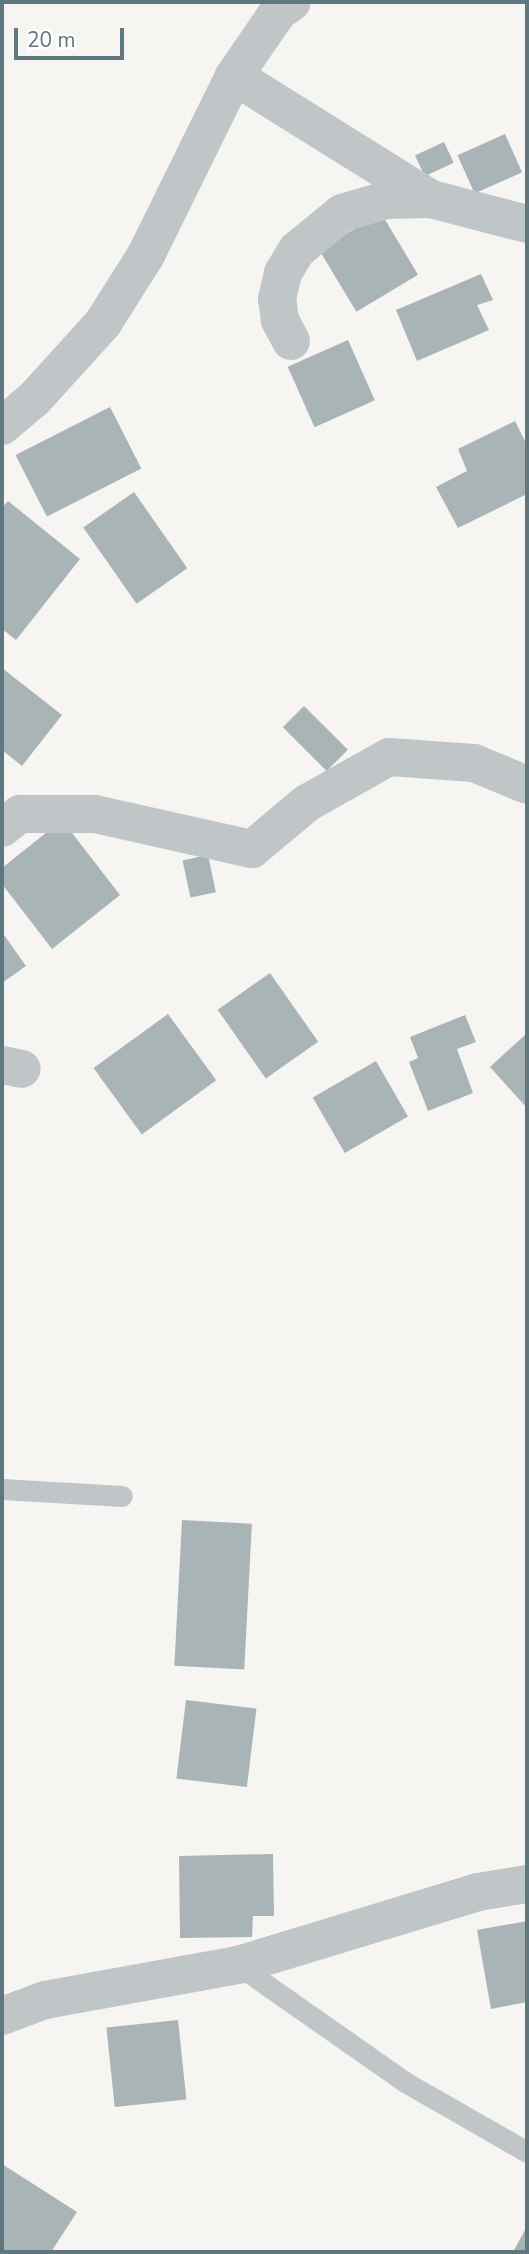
<!DOCTYPE html>
<style>
body{margin:0}
#map{position:relative;width:529px;height:2254px;overflow:hidden;background:#f6f5f2;font-family:"Nunito Sans",sans-serif}
div>[style]{position:absolute}
[style*='--x']{left:calc(var(--x)*1px);top:calc(var(--y)*1px);width:calc(var(--w)*1px);rotate:calc(var(--a)*1deg)}
.building>*{inset:0;background:#a9b4b7;transform-origin:0 0}
.service>*{height:21px;margin:-10.5px;padding:0 10.5px;transform-origin:10.5px;border-radius:10.5px;background:#c0c6c8}
.minor>*{height:38px;margin:-19px;padding:0 19px;transform-origin:19px;border-radius:19px;background:#c0c6c8}
span{translate:-50% -50%;white-space:nowrap;text-align:center;line-height:1.15;-webkit-text-stroke:7px #fff;paint-order:stroke}
.frame{position:absolute;inset:0;border:4px solid #5f777e;pointer-events:none}
.scale{position:absolute;left:14px;top:28px;width:110px;height:32px;box-sizing:border-box;border:4px solid #5f777e;border-top:0;padding-left:9px;font-size:21px;line-height:24px;white-space:nowrap;color:#5f777e;-webkit-text-stroke:5px #fff;paint-order:stroke}
</style>
<div id="map">
<div class="building">
<div style="left:505px;top:134px;width:42px;height:52px;rotate:66deg"></div>
<div style="left:444px;top:142px;width:23px;height:32px;rotate:65deg"></div>
<div style="left:381px;top:213px;width:72px;height:72px;rotate:59deg"></div>
<div style="clip-path:polygon(481px 274px,493px 300px,477px 305px,489px 330px,417px 361px,396px 310px)"></div>
<div style="left:348px;top:340px;width:66px;height:66px;rotate:66deg"></div>
<div style="left:110px;top:407px;width:69px;height:106px;rotate:63deg"></div>
<div style="clip-path:polygon(515px 421px,527px 445px,527px 494px,458px 528px,436px 487px,467px 471px,458px 449px)"></div>
<div style="left:134px;top:492px;width:93px;height:62px;rotate:55deg"></div>
<div style="clip-path:polygon(8px 501px,80px 559px,16px 640px,2px 629px,2px 508px)"></div>
<div style="clip-path:polygon(2px 668px,62px 715px,22px 766px,2px 750px)"></div>
<div style="left:304px;top:706px;width:62px;height:30px;rotate:45deg"></div>
<div style="clip-path:polygon(62px 820px,120px 895px,52px 949px,2px 884px,2px 868px)"></div>
<div style="left:208px;top:855px;width:38px;height:26px;rotate:78deg"></div>
<div style="clip-path:polygon(2px 932px,26px 966px,2px 983px)"></div>
<div style="left:270px;top:973px;width:84px;height:64px;rotate:55deg"></div>
<div style="left:168px;top:1014px;width:82px;height:92px;rotate:54deg"></div>
<div style="clip-path:polygon(465px 1015px,476px 1042px,457px 1049px,473px 1093px,428px 1111px,409px 1062px,418px 1058px,410px 1037px)"></div>
<div style="clip-path:polygon(527px 1033px,527px 1108px,490px 1067px)"></div>
<div style="left:376px;top:1061px;width:64px;height:73px;rotate:60deg"></div>
<div style="left:182px;top:1520px;width:70px;height:146px;rotate:3deg"></div>
<div style="left:186px;top:1700px;width:71px;height:79px;rotate:7deg"></div>
<div style="clip-path:polygon(273px 1854px,274px 1916px,253px 1916px,252px 1937px,180px 1938px,179px 1856px)"></div>
<div style="clip-path:polygon(527px 1921px,527px 2002px,491px 2009px,477px 1930px)"></div>
<div style="left:178px;top:2020px;width:80px;height:72px;rotate:84deg"></div>
<div style="clip-path:polygon(2px 2164px,77px 2212px,51px 2252px,2px 2252px)"></div>
<div style="clip-path:polygon(527px 2226px,527px 2252px,513px 2252px)"></div>
</div>
<div class="service">
<div style="--x:2;--y:1489;--w:120;--a:3.3"></div>
<div style="--x:238;--y:1965;--w:204;--a:35"></div>
<div style="--x:405;--y:2082;--w:141;--a:29.8"></div>
</div>
<div class="minor">
<div style="--x:234;--y:76;--w:232;--a:32"></div>
<div style="--x:431;--y:199;--w:99;--a:14.6"></div>
<div style="--x:291;--y:341;--w:24;--a:-118"></div>
<div style="--x:280;--y:320;--w:21;--a:-98"></div>
<div style="--x:277;--y:299;--w:27;--a:-77"></div>
<div style="--x:283;--y:273;--w:27;--a:-59"></div>
<div style="--x:297;--y:250;--w:58;--a:-39.4"></div>
<div style="--x:342;--y:213;--w:46;--a:-16.5"></div>
<div style="--x:386;--y:200;--w:45;--a:-1.3"></div>
<div style="--x:2;--y:426;--w:43;--a:-40.3"></div>
<div style="--x:35;--y:398;--w:101;--a:-47.8"></div>
<div style="--x:103;--y:323;--w:80;--a:-57.7"></div>
<div style="--x:146;--y:255;--w:199;--a:-63.8"></div>
<div style="--x:234;--y:76;--w:78;--a:-55.5"></div>
<div style="--x:278;--y:12;--w:17;--a:-36"></div>
<div style="--x:2;--y:828;--w:23;--a:-38"></div>
<div style="--x:20;--y:814;--w:75;--a:0"></div>
<div style="--x:95;--y:814;--w:161;--a:12.6"></div>
<div style="--x:252;--y:849;--w:72;--a:-39.9"></div>
<div style="--x:307;--y:803;--w:94;--a:-29.3"></div>
<div style="--x:389;--y:757;--w:85;--a:4"></div>
<div style="--x:474;--y:763;--w:57;--a:22.5"></div>
<div style="--x:2;--y:1065;--w:20;--a:11"></div>
<div style="--x:2;--y:2016;--w:46;--a:-20.4"></div>
<div style="--x:45;--y:2000;--w:196;--a:-10.3"></div>
<div style="--x:238;--y:1965;--w:251;--a:-16.9"></div>
<div style="--x:478;--y:1892;--w:50;--a:-9.3"></div>
</div>
<div class="frame"></div>
<div class="scale">20 m</div>
</div>
